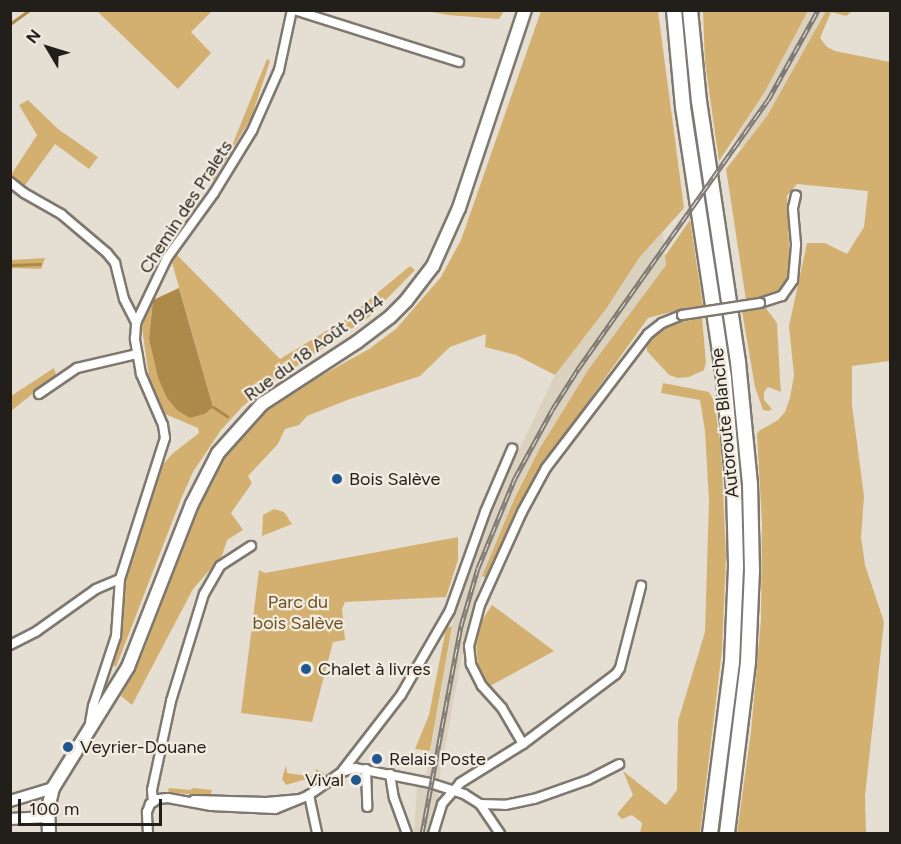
<!DOCTYPE html>
<meta charset="utf-8">
<style>
body{margin:0}
#map{position:relative;width:901px;height:844px;overflow:hidden;background:#e5ded3;font-family:Figtree,sans-serif}
div>[style]{position:absolute}
[style*='--x']{left:calc(var(--x)*1px);top:calc(var(--y)*1px);width:calc(var(--w)*1px);rotate:calc(var(--a)*1deg)}
.built>*{inset:0;background:#dbd1bf}
.green>*{inset:0;background:#d4b070}
.water>*{inset:0;background:#ad8a4a}
.stream>*{height:3px;margin:-1.5px;padding:0 1.5px;transform-origin:1.5px;border-radius:1.5px;background:#ad8a4a}
.roads{filter:drop-shadow(2px 0 #7e786e) drop-shadow(-2px 0 #7e786e) drop-shadow(0 2px #7e786e) drop-shadow(0 -2px #7e786e)}
.minor>*{height:8px;margin:-4px;padding:0 4px;transform-origin:4px;border-radius:4px;background:#fff}
.secondary>*{height:10px;margin:-5px;padding:0 5px;transform-origin:5px;border-radius:5px;background:#fff}
.primary>*{height:12px;margin:-6px;padding:0 6px;transform-origin:6px;border-radius:6px;background:#fff}
.motorway>*{height:14px;margin:-7px;padding:0 7px;transform-origin:7px;border-radius:7px;background:#fff}
.rail>*{height:5px;margin-top:-2.5px;transform-origin:0;background:repeating-linear-gradient(90deg,#f2ebe0 0 9px,#7f7a73 0 18px);box-sizing:border-box;border-block:2px solid #7f7a73}
.bridges{filter:drop-shadow(2px 0 #7e786e) drop-shadow(-2px 0 #7e786e) drop-shadow(0 2px #7e786e) drop-shadow(0 -2px #7e786e)}
.minor-bridge>*{height:8px;margin:-4px;padding:0 4px;transform-origin:4px;border-radius:4px;background:#fff}
.dots>*{width:16px;height:16px;translate:-50% -50%;box-sizing:border-box;border:3px solid #f2ebe0;border-radius:50%}
span{translate:-50% -50%;white-space:nowrap;text-align:center;line-height:1.15;-webkit-text-stroke:4.5px #f2ebe0;paint-order:stroke}
.street-label{font-size:18px;color:#221f1b}
.poi-label{font-size:18px;color:#221f1b}
.left{translate:0 -50%;text-align:left}
.right{translate:-100% -50%;text-align:right}
.park-label{font-size:18px;color:#6c5222}
.frame{position:absolute;inset:0;border:12px solid #221f1b;pointer-events:none}
.north{position:absolute;left:18px;top:18px;width:60px;height:60px;-webkit-text-stroke:4px #f2ebe0;paint-order:stroke;rotate:308deg;font-size:16px;font-weight:700;line-height:24px;text-align:center;color:#221f1b}
.north::after{content:'';display:block;margin:auto;width:21px;height:27px;background:#221f1b;clip-path:polygon(50% 0,100% 100%,50% 72%,0 100%)}
.scale{position:absolute;left:18px;top:799px;width:144px;height:27px;box-sizing:border-box;border:3px solid #221f1b;border-top:0;padding-left:8px;font-size:18px;line-height:21px;white-space:nowrap;color:#221f1b;-webkit-text-stroke:4px #f2ebe0;paint-order:stroke}
</style>
<div id="map">
<div class="built">
<div style="clip-path:polygon(808px 11px,826px 11px,767px 116px,752px 138px,740px 149px,736px 137px,764px 93px)"></div>
<div style="clip-path:polygon(663px 232px,666px 265px,588px 370px,540px 448px,514px 497px,482px 576px,467px 629px,439px 780px,426px 777px,454px 617px,475px 549px,495px 500px,555px 375px,606px 309px,639px 258px)"></div>
<div style="clip-path:polygon(417px 786px,436px 789px,439px 792px,429px 833px,414px 833px)"></div>
</div>
<div class="green">
<div style="clip-path:polygon(97px 11px,212px 11px,191px 32px,211px 53px,178px 89px)"></div>
<div style="clip-path:polygon(426px 11px,504px 10px,504px 11px,499px 19px,448px 15px)"></div>
<div style="clip-path:polygon(541px 11px,658px 11px,684px 208px,639px 258px,606px 309px,555px 375px,516px 355px,485px 347px,486px 334px,450px 347px,420px 376px,350px 399px,307px 416px,299px 425px,285px 429px,278px 444px,248px 476px,252px 483px,231px 513px,243px 530px,227px 540px,222px 556px,193px 589px,132px 705px,121px 696px,144px 650px,202px 496px,234px 442px,265px 409px,281px 398px,369px 349px,396px 329px,441px 277px,461px 240px)"></div>
<div style="clip-path:polygon(703px 11px,808px 11px,764px 93px,719px 161px,705px 62px)"></div>
<div style="clip-path:polygon(826px 11px,852px 11px,846px 16px,831px 12px,820px 38px,827px 47px,835px 51px,890px 62px,890px 361px,852px 366px,852px 405px,864px 496px,861px 537px,865px 565px,884px 622px,865px 796px,866px 833px,737px 833px,751px 732px,761px 620px,762px 523px,757px 434px,759px 431px,778px 420px,785px 412px,790px 398px,794px 375px,789px 326px,807px 243px,825px 243px,847px 254px,864px 227px,868px 191px,797px 184px,787px 196px,790px 266px,785px 286px,766px 297px,746px 300px,726px 169px,767px 116px)"></div>
<div style="clip-path:polygon(267px 59px,270px 61px,251px 118px,213px 181px,209px 179px,231px 148px)"></div>
<div style="clip-path:polygon(28px 100px,58px 129px,98px 157px,89px 169px,55px 144px,23px 188px,16px 182px,11px 175px,37px 135px,19px 105px)"></div>
<div style="clip-path:polygon(690px 220px,703px 306px,682px 309px,648px 318px,555px 448px,544px 459px,487px 578px,482px 576px,515px 497px,540px 448px,588px 370px,666px 265px,665px 256px)"></div>
<div style="clip-path:polygon(175px 253px,280px 359px,346px 319px,410px 266px,415px 270px,369px 317px,264px 388px,242px 407px,221px 430px,193px 472px,181px 499px,116px 667px,113px 665px,122px 623px,124px 571px,159px 469px,172px 454px,199px 433px,198px 428px,165px 414px,150px 384px,142px 328px,149px 302px,153px 300px,149px 339px,158px 378px,190px 418px,205px 414px,213px 407px,171px 259px)"></div>
<div style="clip-path:polygon(45px 258px,41px 269px,11px 268px,11px 260px)"></div>
<div style="clip-path:polygon(765px 307px,777px 323px,780px 379px,781px 392px,768px 387px,764px 392px,764px 400px,772px 409px,769px 411px,763px 410px,755px 387px,742px 311px)"></div>
<div style="clip-path:polygon(702px 318px,706px 362px,704px 370px,689px 377px,678px 378px,669px 375px,647px 351px,647px 344px,667px 325px)"></div>
<div style="clip-path:polygon(54px 368px,56px 375px,11px 411px,11px 396px)"></div>
<div style="clip-path:polygon(663px 383px,709px 392px,714px 401px,721px 446px,726px 557px,722px 650px,700px 833px,640px 833px,642px 823px,632px 815px,622px 819px,617px 814px,633px 795px,623px 771px,666px 805px,677px 790px,678px 721px,705px 632px,709px 501px,705px 431px,700px 400px,661px 393px)"></div>
<div style="clip-path:polygon(274px 509px,284px 512px,292px 524px,262px 536px,263px 515px)"></div>
<div style="clip-path:polygon(458px 537px,458px 560px,446px 597px,345px 602px,342px 609px,345px 640px,333px 642px,312px 722px,241px 713px,259px 570px,265px 573px)"></div>
<div style="clip-path:polygon(492px 605px,554px 651px,490px 686px,478px 668px,476px 641px,479px 625px)"></div>
<div style="clip-path:polygon(452px 626px,430px 751px,415px 749px,429px 715px,446px 628px)"></div>
<div style="clip-path:polygon(286px 765px,287px 773px,315px 777px,316px 769px,325px 774px,314px 781px,306px 779px,286px 785px,282px 779px)"></div>
<div style="clip-path:polygon(169px 788px,190px 790px,193px 788px,212px 790px,210px 796px,168px 792px)"></div>
</div>
<div class="water">
<div style="clip-path:polygon(179px 288px,213px 407px,205px 414px,190px 418px,177px 410px,167px 398px,158px 378px,149px 339px,153px 300px)"></div>
</div>
<div class="stream">
<div style="--x:10;--y:24;--w:24;--a:-36"></div>
<div style="--x:10;--y:265;--w:30;--a:-2"></div>
<div style="--x:213;--y:407;--w:17;--a:33"></div>
</div>
<div class="roads">
<div class="minor">
<div style="--x:294;--y:10;--w:173;--a:17.5"></div>
<div style="--x:10;--y:182;--w:18;--a:38"></div>
<div style="--x:24;--y:193;--w:43;--a:29.6"></div>
<div style="--x:61;--y:214;--w:60;--a:40.3"></div>
<div style="--x:107;--y:253;--w:13;--a:51"></div>
<div style="--x:115;--y:263;--w:37;--a:76"></div>
<div style="--x:124;--y:299;--w:27;--a:63"></div>
<div style="--x:760;--y:303;--w:23;--a:-18"></div>
<div style="--x:782;--y:296;--w:19;--a:-55"></div>
<div style="--x:793;--y:280;--w:36;--a:-85"></div>
<div style="--x:796;--y:244;--w:36;--a:-95"></div>
<div style="--x:793;--y:208;--w:13;--a:-77"></div>
<div style="--x:39;--y:394;--w:46;--a:-34.4"></div>
<div style="--x:77;--y:368;--w:62;--a:-13.1"></div>
<div style="--x:10;--y:645;--w:30;--a:-27"></div>
<div style="--x:37;--y:631;--w:72;--a:-35.4"></div>
<div style="--x:96;--y:589;--w:26;--a:-23"></div>
<div style="--x:90;--y:723;--w:17;--a:-80"></div>
<div style="--x:93;--y:706;--w:74;--a:-71.8"></div>
<div style="--x:116;--y:636;--w:57;--a:-86"></div>
<div style="--x:120;--y:579;--w:148;--a:-72.3"></div>
<div style="--x:165;--y:438;--w:13;--a:-99"></div>
<div style="--x:163;--y:425;--w:56;--a:-113.3"></div>
<div style="--x:141;--y:374;--w:36;--a:-100"></div>
<div style="--x:135;--y:339;--w:16;--a:-86"></div>
<div style="--x:136;--y:323;--w:72;--a:-64.5"></div>
<div style="--x:167;--y:258;--w:80;--a:-54.1"></div>
<div style="--x:214;--y:193;--w:73;--a:-58.5"></div>
<div style="--x:252;--y:131;--w:67;--a:-66.1"></div>
<div style="--x:279;--y:70;--w:61;--a:-77.8"></div>
<div style="--x:523;--y:744;--w:42;--a:-120.3"></div>
<div style="--x:502;--y:708;--w:30;--a:-132"></div>
<div style="--x:482;--y:686;--w:25;--a:-117"></div>
<div style="--x:471;--y:664;--w:18;--a:-96"></div>
<div style="--x:469;--y:646;--w:42;--a:-75"></div>
<div style="--x:480;--y:605;--w:102;--a:-65.7"></div>
<div style="--x:522;--y:512;--w:50;--a:-61.4"></div>
<div style="--x:546;--y:468;--w:168;--a:-52.7"></div>
<div style="--x:648;--y:334;--w:18;--a:-38"></div>
<div style="--x:662;--y:323;--w:22;--a:-22"></div>
<div style="--x:366;--y:769;--w:38;--a:88"></div>
<div style="--x:343;--y:770;--w:95;--a:-52.3"></div>
<div style="--x:401;--y:695;--w:98;--a:-60"></div>
<div style="--x:450;--y:610;--w:104;--a:-70.3"></div>
<div style="--x:485;--y:512;--w:69;--a:-66.8"></div>
<div style="--x:390;--y:774;--w:24;--a:81"></div>
<div style="--x:394;--y:798;--w:38;--a:70"></div>
<div style="--x:309;--y:795;--w:40;--a:78"></div>
<div style="--x:194;--y:800;--w:72;--a:1.6"></div>
<div style="--x:266;--y:802;--w:32;--a:-5"></div>
<div style="--x:153;--y:802;--w:12;--a:-95"></div>
<div style="--x:152;--y:790;--w:91;--a:-77.9"></div>
<div style="--x:171;--y:701;--w:112;--a:-72.9"></div>
<div style="--x:204;--y:594;--w:32;--a:-60"></div>
<div style="--x:220;--y:566;--w:37;--a:-33"></div>
<div style="--x:480;--y:804;--w:25;--a:2"></div>
<div style="--x:505;--y:805;--w:30;--a:-12"></div>
<div style="--x:534;--y:799;--w:57;--a:-19.4"></div>
<div style="--x:588;--y:780;--w:35;--a:-27"></div>
<div style="--x:148;--y:834;--w:22;--a:-93"></div>
<div style="--x:147;--y:812;--w:9;--a:-69"></div>
<div style="--x:150;--y:804;--w:9;--a:-32"></div>
<div style="--x:158;--y:799;--w:10;--a:-6"></div>
<div style="--x:168;--y:798;--w:44;--a:10.5"></div>
<div style="--x:211;--y:806;--w:64;--a:2.7"></div>
<div style="--x:275;--y:809;--w:37;--a:-22"></div>
<div style="--x:309;--y:795;--w:40;--a:-34.9"></div>
<div style="--x:342;--y:772;--w:14;--a:-17"></div>
<div style="--x:355;--y:768;--w:76;--a:11.3"></div>
<div style="--x:430;--y:783;--w:36;--a:18"></div>
<div style="--x:464;--y:794;--w:19;--a:32"></div>
<div style="--x:480;--y:804;--w:36;--a:56"></div>
<div style="--x:433;--y:834;--w:31;--a:-73"></div>
<div style="--x:442;--y:804;--w:28;--a:-49"></div>
<div style="--x:460;--y:783;--w:74;--a:-31.8"></div>
<div style="--x:523;--y:744;--w:116;--a:-37"></div>
<div style="--x:616;--y:674;--w:7;--a:-56"></div>
<div style="--x:620;--y:668;--w:85;--a:-75.6"></div>
</div>
<div class="secondary">
<div style="--x:10;--y:801;--w:45;--a:-16.8"></div>
<div style="--x:10;--y:819;--w:37;--a:-3"></div>
</div>
<div class="primary">
<div style="--x:49;--y:834;--w:26;--a:-92"></div>
<div style="--x:48;--y:808;--w:21;--a:-76"></div>
<div style="--x:53;--y:788;--w:142;--a:-58.2"></div>
<div style="--x:128;--y:667;--w:175;--a:-68.6"></div>
<div style="--x:192;--y:504;--w:57;--a:-63"></div>
<div style="--x:218;--y:453;--w:66;--a:-48.1"></div>
<div style="--x:262;--y:404;--w:113;--a:-33.1"></div>
<div style="--x:357;--y:342;--w:41;--a:-37.1"></div>
<div style="--x:390;--y:317;--w:23;--a:-45"></div>
<div style="--x:406;--y:301;--w:44;--a:-52.4"></div>
<div style="--x:433;--y:266;--w:64;--a:-65.9"></div>
<div style="--x:459;--y:208;--w:209;--a:-71.6"></div>
</div>
<div class="motorway">
<div style="--x:674;--y:10;--w:97;--a:84.7"></div>
<div style="--x:683;--y:107;--w:275;--a:81.4"></div>
<div style="--x:724;--y:379;--w:109;--a:84.8"></div>
<div style="--x:734;--y:488;--w:79;--a:88.5"></div>
<div style="--x:736;--y:567;--w:95;--a:92.4"></div>
<div style="--x:732;--y:662;--w:173;--a:97.3"></div>
<div style="--x:690;--y:10;--w:91;--a:84.4"></div>
<div style="--x:699;--y:101;--w:264;--a:81.5"></div>
<div style="--x:738;--y:362;--w:123;--a:84.4"></div>
<div style="--x:750;--y:484;--w:86;--a:88.7"></div>
<div style="--x:752;--y:570;--w:92;--a:92.5"></div>
<div style="--x:748;--y:662;--w:173;--a:97"></div>
</div>
</div>
<div class="rail">
<div style="--x:422;--y:834;--w:212;--a:-79.4"></div>
<div style="--x:461;--y:626;--w:60;--a:-73.7"></div>
<div style="--x:478;--y:568;--w:97;--a:-67.7"></div>
<div style="--x:515;--y:478;--w:77;--a:-61.4"></div>
<div style="--x:552;--y:410;--w:49;--a:-57.6"></div>
<div style="--x:578;--y:369;--w:329;--a:-54.8"></div>
<div style="--x:768;--y:100;--w:103;--a:-60.9"></div>
</div>
<div class="bridges">
<div class="minor-bridge">
<div style="--x:682;--y:315;--w:79;--a:-8.7"></div>
</div>
</div>
<div class="dots">
<div style="left:337px;top:479px;background:#20578f"></div>
<div style="left:306px;top:669px;background:#20578f"></div>
<div style="left:68px;top:747px;background:#20578f"></div>
<div style="left:377px;top:759px;background:#20578f"></div>
<div style="left:356px;top:780px;background:#20578f"></div>
</div>
<div class="street-label">
<span style="left:186px;top:207px;rotate:-57deg">Chemin des Pralets</span>
<span style="left:314px;top:348px;rotate:-36deg">Rue du 18 Août 1944</span>
<span style="left:725px;top:423px;rotate:-96deg">Autoroute Blanche</span>
</div>
<div class="poi-label">
<span class="left" style="left:349px;top:479px">Bois Salève</span>
<span class="left" style="left:318px;top:669px">Chalet à livres</span>
<span class="left" style="left:80px;top:747px">Veyrier-Douane</span>
<span class="left" style="left:389px;top:759px">Relais Poste</span>
<span class="right" style="left:344px;top:780px">Vival</span>
</div>
<div class="park-label">
<span style="left:298px;top:613px">Parc du<br>bois Salève</span>
</div>
<div class="frame"></div>
<div class="north">N</div>
<div class="scale">100 m</div>
</div>
